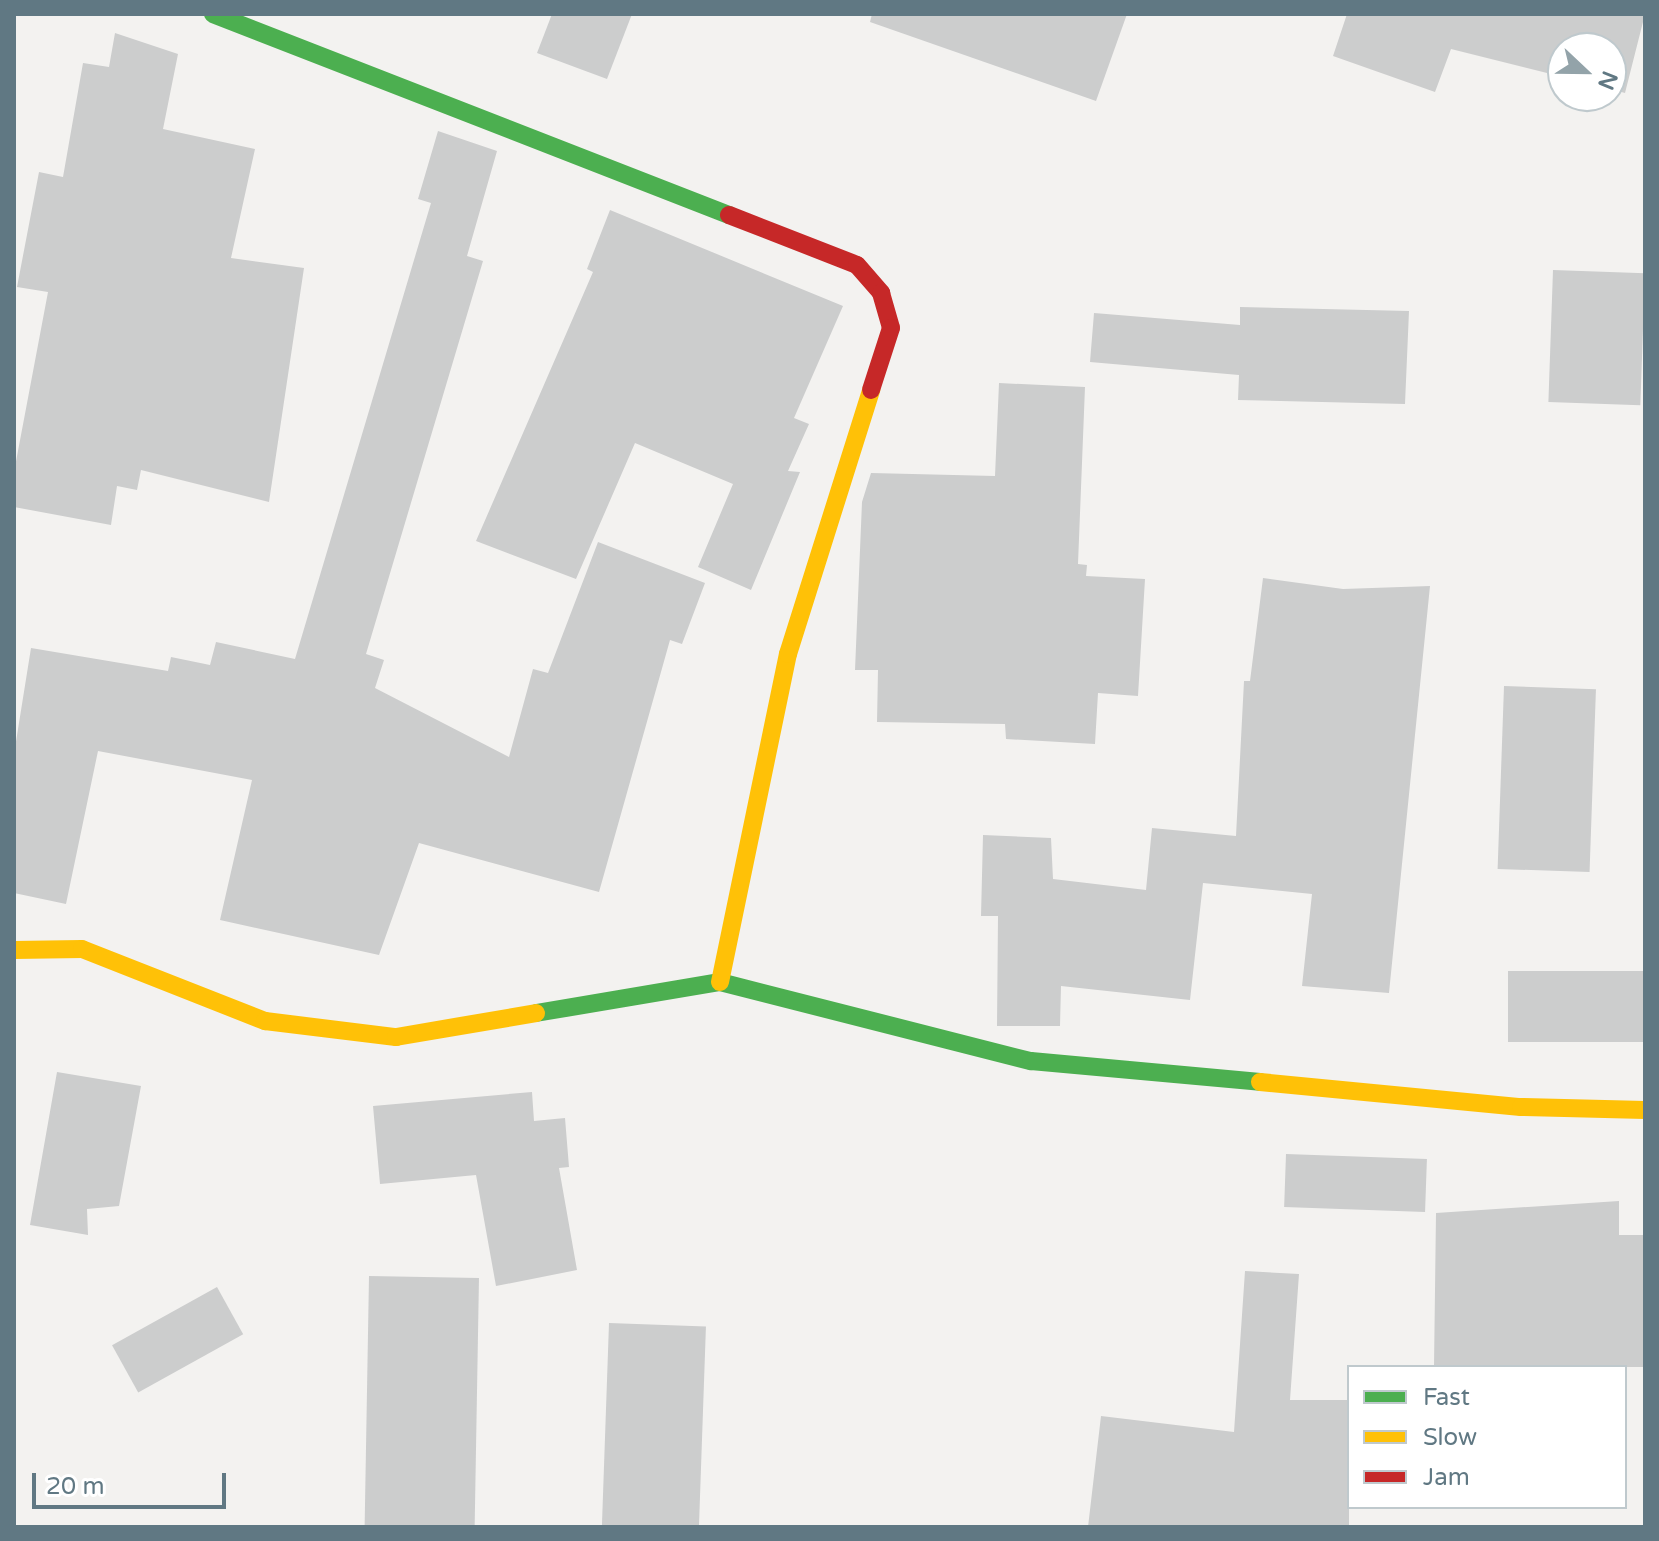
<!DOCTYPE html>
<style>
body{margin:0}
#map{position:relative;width:1659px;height:1541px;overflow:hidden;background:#f3f2f0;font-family:"Varela Round",sans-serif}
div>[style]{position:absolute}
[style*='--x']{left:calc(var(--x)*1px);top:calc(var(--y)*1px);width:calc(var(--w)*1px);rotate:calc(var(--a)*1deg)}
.building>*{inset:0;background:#cccdcd;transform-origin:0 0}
.fast>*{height:18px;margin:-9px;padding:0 9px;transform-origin:9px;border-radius:9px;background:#4caf50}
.slow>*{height:18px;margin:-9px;padding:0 9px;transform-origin:9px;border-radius:9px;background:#ffc107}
.jam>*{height:18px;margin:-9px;padding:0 9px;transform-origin:9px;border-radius:9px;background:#c62828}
span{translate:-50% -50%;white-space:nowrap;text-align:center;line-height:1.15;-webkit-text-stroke:8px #fff;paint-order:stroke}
.frame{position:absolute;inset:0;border:16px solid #607883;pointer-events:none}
.legend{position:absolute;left:1347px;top:1365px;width:280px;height:144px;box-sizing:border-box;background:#fff;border:2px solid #bfc9cd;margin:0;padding:10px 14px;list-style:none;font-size:24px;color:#607883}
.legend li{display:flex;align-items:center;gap:16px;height:40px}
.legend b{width:40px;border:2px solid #bfc9cd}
.north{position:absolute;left:1547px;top:32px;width:80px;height:80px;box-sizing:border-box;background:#fff;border:2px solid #bfc9cd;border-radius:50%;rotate:112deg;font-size:22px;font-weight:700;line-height:32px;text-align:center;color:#607883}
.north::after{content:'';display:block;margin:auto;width:28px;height:36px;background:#93a3a9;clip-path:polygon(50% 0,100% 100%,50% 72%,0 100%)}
.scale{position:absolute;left:32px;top:1473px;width:194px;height:36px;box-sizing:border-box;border:4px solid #607883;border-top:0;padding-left:10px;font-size:24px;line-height:28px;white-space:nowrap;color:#607883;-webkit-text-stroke:6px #fff;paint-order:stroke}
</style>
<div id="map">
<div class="building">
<div style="clip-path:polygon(552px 14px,632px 14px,607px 79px,537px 53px)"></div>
<div style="clip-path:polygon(872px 14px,1127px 14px,1096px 101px,870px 22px)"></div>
<div style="clip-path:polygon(1347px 14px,1645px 14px,1625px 93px,1611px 89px,1611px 48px,1563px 48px,1563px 77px,1451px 49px,1435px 92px,1333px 56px)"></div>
<div style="clip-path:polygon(115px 33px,178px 54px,163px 129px,255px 149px,231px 258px,304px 268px,269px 502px,141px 470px,137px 490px,117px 486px,111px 525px,14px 507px,14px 472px,48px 292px,17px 287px,39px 172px,63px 177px,83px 63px,109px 67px)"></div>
<div style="clip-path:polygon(438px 131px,497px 151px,467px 256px,483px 261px,366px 654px,384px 660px,375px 688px,509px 757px,533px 669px,548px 673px,598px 542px,705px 583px,682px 644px,670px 640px,599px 892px,419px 843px,379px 955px,220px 920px,252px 780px,98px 751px,66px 904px,14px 893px,14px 754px,31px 648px,168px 671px,171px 657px,210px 665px,216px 642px,295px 659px,431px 203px,418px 199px)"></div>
<div style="clip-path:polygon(610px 210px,843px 306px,794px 418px,809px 424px,788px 471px,800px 472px,751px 590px,698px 567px,733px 484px,635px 443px,576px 579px,476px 541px,593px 272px,587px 269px)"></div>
<div style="left:1553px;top:270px;width:92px;height:132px;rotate:2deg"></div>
<div style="clip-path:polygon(1240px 307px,1409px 311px,1405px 404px,1238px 400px,1239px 375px,1090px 362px,1094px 313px,1240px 325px)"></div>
<div style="clip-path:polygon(999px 383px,1085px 387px,1078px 564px,1087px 565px,1086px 576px,1145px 579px,1138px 696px,1098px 693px,1095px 744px,1006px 739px,1005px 724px,877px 722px,878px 670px,855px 670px,862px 502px,871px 473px,995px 476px)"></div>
<div style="clip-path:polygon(1263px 578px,1343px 589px,1430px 586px,1389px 993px,1302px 986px,1312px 894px,1203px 883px,1190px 1000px,1061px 986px,1060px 1026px,997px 1026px,998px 916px,981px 916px,983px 835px,1051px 838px,1053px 879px,1146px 890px,1152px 828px,1236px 836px,1244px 681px,1250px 681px)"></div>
<div style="left:1504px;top:686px;width:92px;height:183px;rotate:2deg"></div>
<div style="left:1645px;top:971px;width:71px;height:137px;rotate:90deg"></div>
<div style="clip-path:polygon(57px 1072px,141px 1086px,119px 1206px,87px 1209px,88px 1235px,30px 1225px)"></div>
<div style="clip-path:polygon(532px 1092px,534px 1121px,565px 1118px,569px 1167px,559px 1168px,577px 1270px,496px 1286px,476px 1175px,380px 1184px,373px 1106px)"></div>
<div style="left:1286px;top:1154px;width:141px;height:53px;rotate:2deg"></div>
<div style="clip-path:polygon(1619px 1201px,1619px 1235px,1645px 1235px,1645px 1367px,1434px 1367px,1436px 1213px)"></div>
<div style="clip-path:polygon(1245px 1271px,1299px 1274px,1290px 1400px,1349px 1400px,1349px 1527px,1088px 1527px,1101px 1416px,1234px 1432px)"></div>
<div style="left:369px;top:1276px;width:110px;height:251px;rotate:1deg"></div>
<div style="left:217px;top:1287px;width:54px;height:120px;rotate:61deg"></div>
<div style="left:609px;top:1323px;width:97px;height:204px;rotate:2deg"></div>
</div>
<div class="fast">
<div style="--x:213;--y:14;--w:554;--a:21.28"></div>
<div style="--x:536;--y:1013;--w:187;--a:-9.6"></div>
<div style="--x:720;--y:982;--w:321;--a:14.3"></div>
<div style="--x:1031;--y:1061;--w:230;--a:5.2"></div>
</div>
<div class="slow">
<div style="--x:14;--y:950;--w:68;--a:-0.8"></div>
<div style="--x:82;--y:949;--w:197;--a:21.5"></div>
<div style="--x:265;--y:1021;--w:132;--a:7"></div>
<div style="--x:396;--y:1037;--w:142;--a:-9.7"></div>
<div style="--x:720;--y:982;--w:335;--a:-78.3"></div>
<div style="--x:788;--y:654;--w:277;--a:-72.5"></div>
<div style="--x:1260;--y:1082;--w:262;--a:5.5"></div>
<div style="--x:1521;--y:1107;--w:124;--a:1.4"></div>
</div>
<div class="jam">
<div style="--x:729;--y:215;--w:137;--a:21.3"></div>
<div style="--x:857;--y:265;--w:37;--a:49"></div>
<div style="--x:881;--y:293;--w:36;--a:74"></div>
<div style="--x:891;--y:328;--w:65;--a:107.9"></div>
</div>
<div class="frame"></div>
<ul class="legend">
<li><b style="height:10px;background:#4caf50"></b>Fast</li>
<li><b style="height:10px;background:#ffc107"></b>Slow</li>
<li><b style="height:10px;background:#c62828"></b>Jam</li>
</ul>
<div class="north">N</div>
<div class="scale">20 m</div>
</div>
